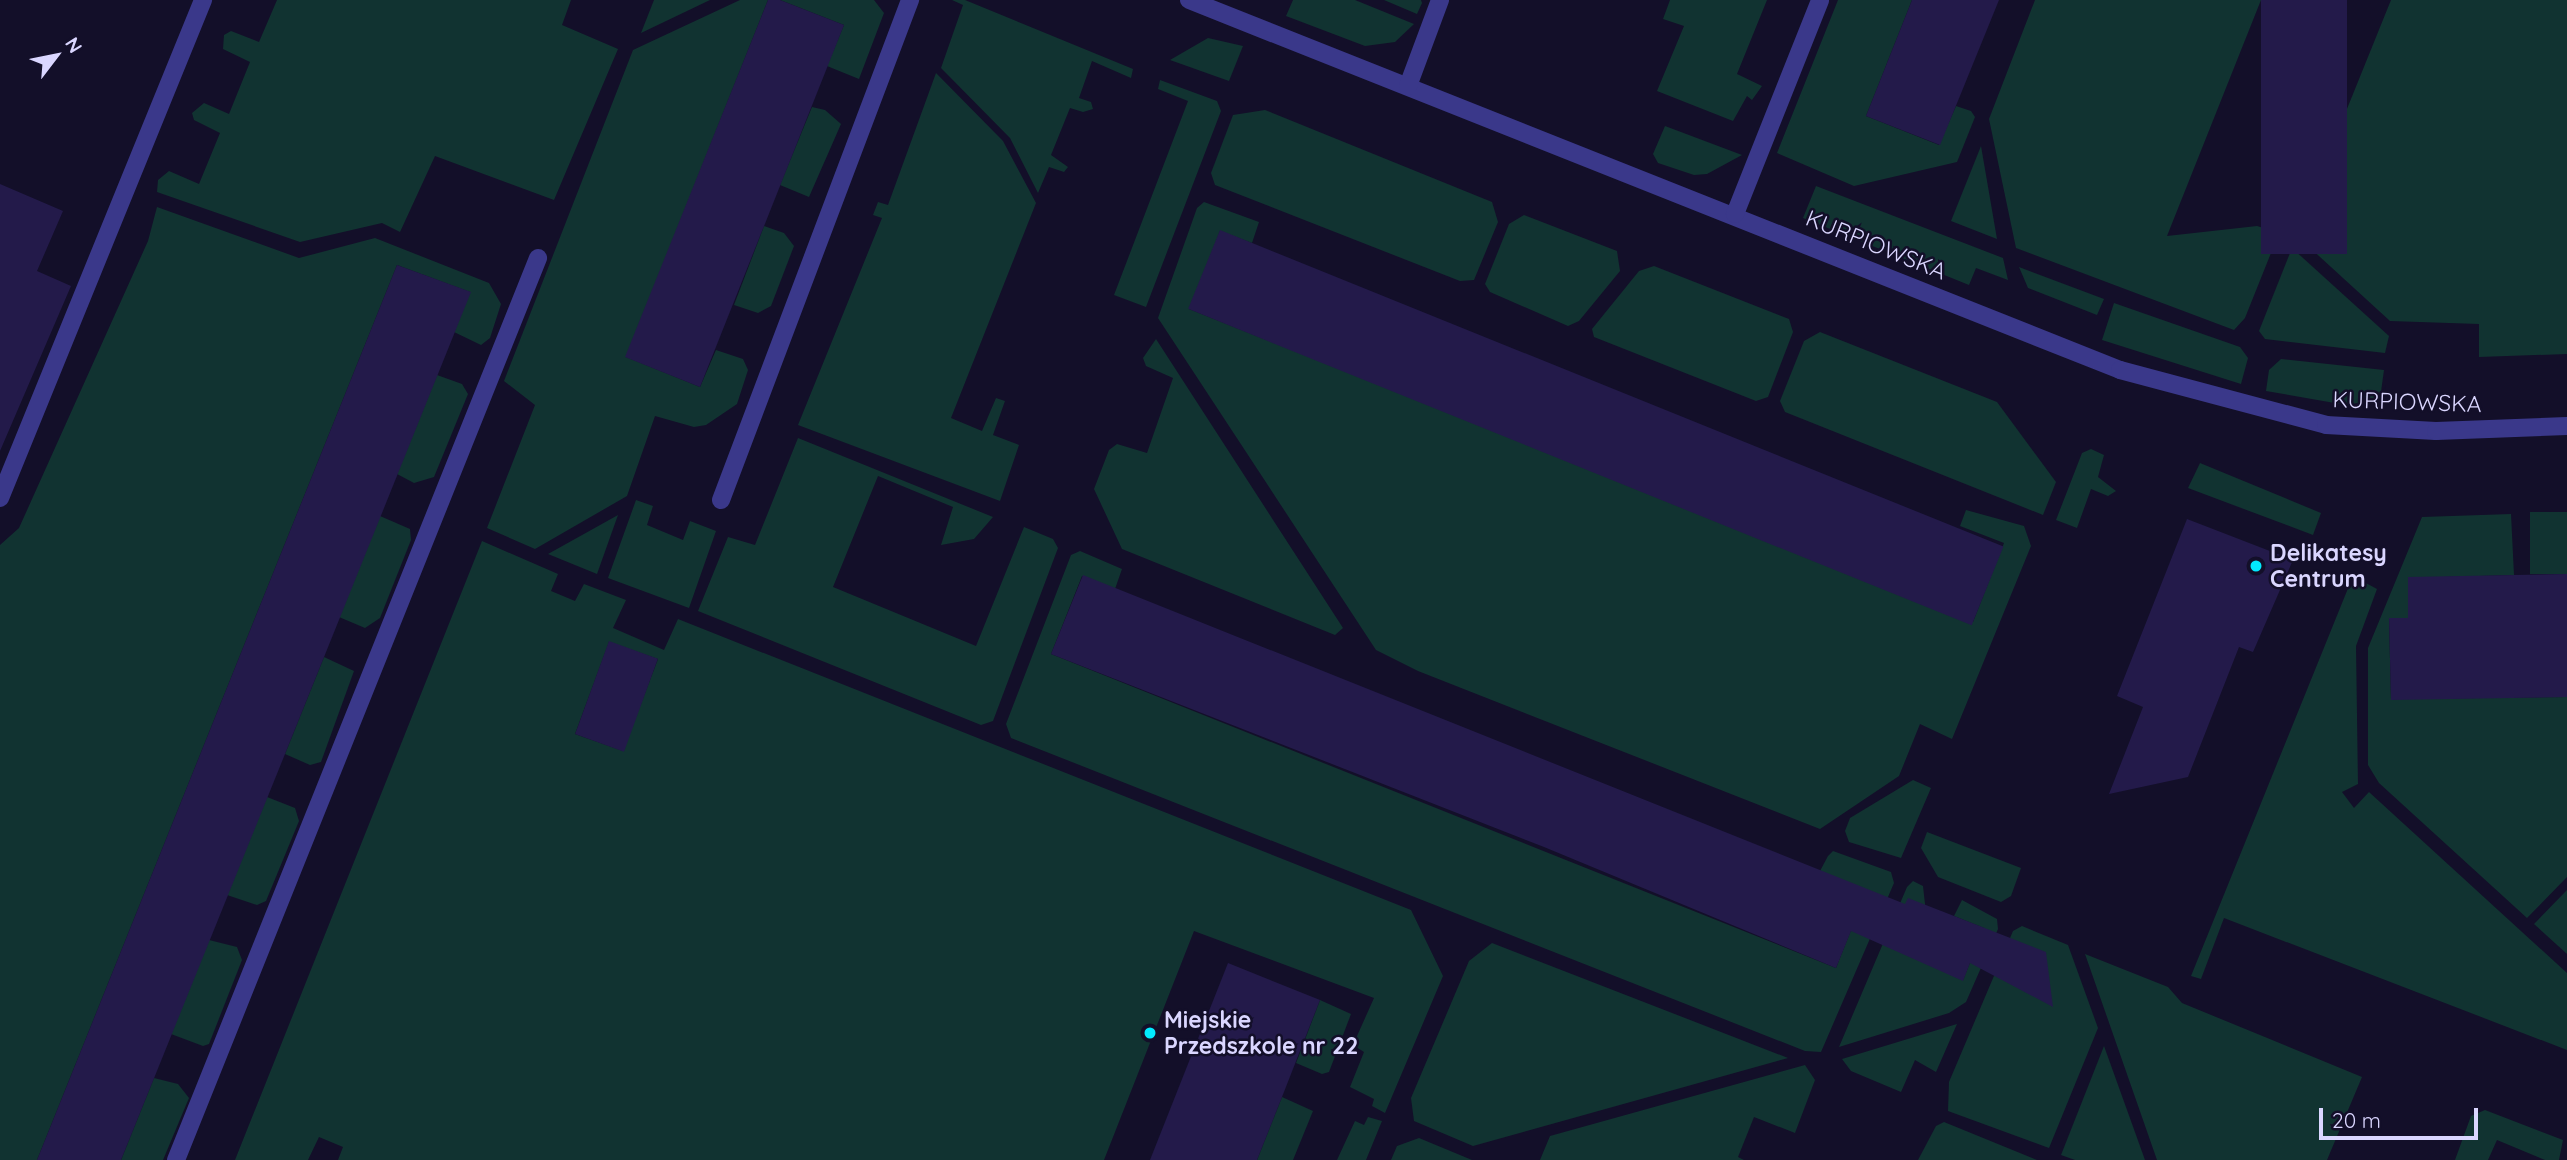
<!DOCTYPE html>
<style>
body{margin:0}
#map{position:relative;width:2567px;height:1160px;overflow:hidden;background:#130f29;font-family:Quicksand,sans-serif}
div>[style]{position:absolute}
[style*='--x']{left:calc(var(--x)*1px);top:calc(var(--y)*1px);width:calc(var(--w)*1px);rotate:calc(var(--a)*1deg)}
.green>*{inset:0;background:#113331;transform-origin:0 0}
.building>*{inset:0;background:#231a4a;transform-origin:0 0}
.minor>*{height:18px;margin:-9px;padding:0 9px;transform-origin:9px;border-radius:9px;background:#3a388a}
.dots>*{width:19px;height:19px;translate:-50% -50%;box-sizing:border-box;border:4px solid #130f29;border-radius:50%}
span{translate:-50% -50%;white-space:nowrap;text-align:center;line-height:1.15;-webkit-text-stroke:5px #130f29;paint-order:stroke}
.street-label{font-size:23px;color:#dad6ff}
.poi-label{font-size:23px;color:#dad6ff;font-weight:700}
.left{translate:0 -50%;text-align:left}
.north{position:absolute;left:21px;top:21px;width:70px;height:70px;-webkit-text-stroke:5px #130f29;paint-order:stroke;rotate:58deg;font-size:19px;font-weight:700;line-height:28px;text-align:center;color:#dad6ff}
.north::after{content:'';display:block;margin:auto;width:24px;height:32px;background:#dad6ff;clip-path:polygon(50% 0,100% 100%,50% 72%,0 100%)}
.scale{position:absolute;left:2319px;top:1108px;width:159px;height:32px;box-sizing:border-box;border:4px solid #dad6ff;border-top:0;padding-left:9px;font-size:21px;line-height:24px;white-space:nowrap;color:#dad6ff;-webkit-text-stroke:5px #130f29;paint-order:stroke}
</style>
<div id="map">
<div class="green">
<div style="clip-path:polygon(277px 0,571px 0,562px 25px,618px 49px,554px 200px,435px 156px,400px 232px,382px 223px,300px 242px,157px 192px,158px 180px,169px 171px,199px 184px,220px 133px,194px 120px,192px 113px,204px 103px,229px 114px,250px 62px,223px 49px,224px 35px,231px 31px,259px 42px)"></div>
<div style="clip-path:polygon(654px 0,710px 0,641px 33px)"></div>
<div style="clip-path:polygon(740px 0,768px 0,626px 357px,700px 387px,716px 350px,743px 359px,748px 370px,737px 404px,706px 425px,694px 427px,655px 416px,627px 496px,535px 549px,487px 528px,535px 405px,504px 381px,633px 50px)"></div>
<div style="clip-path:polygon(780px 0,874px 0,884px 13px,859px 79px,827px 66px,844px 25px)"></div>
<div style="clip-path:polygon(952px 0,965px 0,1133px 69px,1131px 78px,1092px 61px,1079px 98px,1091px 102px,1093px 109px,1083px 112px,1070px 108px,1051px 155px,1068px 167px,1064px 172px,1049px 167px,1038px 193px,1010px 138px,941px 68px,963px 5px)"></div>
<div style="clip-path:polygon(1293px 0,1355px 0,1414px 24px,1395px 42px,1365px 46px,1286px 16px)"></div>
<div style="clip-path:polygon(1384px 0,1421px 0,1422px 3px,1417px 14px)"></div>
<div style="clip-path:polygon(1670px 0,1767px 0,1737px 74px,1762px 86px,1752px 100px,1747px 96px,1733px 121px,1657px 91px,1684px 26px,1663px 19px)"></div>
<div style="clip-path:polygon(1838px 0,1912px 0,1866px 116px,1939px 145px,1956px 106px,1971px 111px,1975px 117px,1957px 162px,1854px 186px,1777px 153px)"></div>
<div style="clip-path:polygon(2035px 0,2261px 0,2167px 236px,2257px 226px,2273px 231px,2277px 238px,2245px 318px,2234px 330px,2016px 248px,1989px 119px)"></div>
<div style="clip-path:polygon(2391px 0,2567px 0,2567px 354px,2479px 357px,2479px 324px,2390px 321px,2296px 235px)"></div>
<div style="clip-path:polygon(1208px 38px,1243px 46px,1229px 81px,1170px 60px)"></div>
<div style="clip-path:polygon(936px 73px,1003px 141px,1036px 203px,951px 418px,982px 431px,996px 398px,1005px 401px,993px 435px,1019px 445px,1000px 501px,798px 425px,882px 218px,873px 215px,878px 202px,888px 205px)"></div>
<div style="clip-path:polygon(1160px 80px,1217px 101px,1221px 111px,1146px 307px,1114px 295px,1188px 101px,1158px 89px)"></div>
<div style="clip-path:polygon(812px 107px,825px 110px,841px 124px,809px 197px,780px 185px)"></div>
<div style="clip-path:polygon(1265px 110px,1492px 202px,1498px 222px,1474px 280px,1460px 281px,1215px 185px,1211px 173px,1233px 115px)"></div>
<div style="clip-path:polygon(1665px 126px,1742px 155px,1707px 174px,1694px 175px,1658px 163px,1653px 154px)"></div>
<div style="clip-path:polygon(1981px 146px,1997px 239px,1951px 221px)"></div>
<div style="clip-path:polygon(1816px 186px,2003px 258px,2008px 280px,1976px 268px,1969px 285px,1803px 218px)"></div>
<div style="clip-path:polygon(1204px 202px,1259px 222px,1252px 243px,1220px 231px,1189px 309px,1973px 622px,2004px 543px,1960px 526px,1966px 510px,2024px 526px,2031px 546px,1952px 739px,1920px 724px,1899px 776px,1820px 829px,1418px 671px,1376px 650px,1158px 318px,1197px 208px)"></div>
<div style="clip-path:polygon(157px 207px,299px 258px,375px 238px,489px 283px,501px 304px,490px 338px,481px 345px,454px 332px,470px 292px,397px 265px,37px 1160px,0 1160px,0 545px,19px 528px,148px 241px)"></div>
<div style="clip-path:polygon(1524px 215px,1617px 251px,1620px 271px,1579px 321px,1568px 326px,1490px 292px,1485px 284px,1509px 224px)"></div>
<div style="clip-path:polygon(764px 226px,784px 233px,794px 246px,771px 306px,758px 313px,734px 305px)"></div>
<div style="clip-path:polygon(2292px 248px,2389px 336px,2385px 353px,2265px 339px,2259px 331px)"></div>
<div style="clip-path:polygon(1654px 266px,1789px 319px,1793px 332px,1768px 397px,1756px 401px,1594px 337px,1592px 329px,1639px 271px)"></div>
<div style="clip-path:polygon(2019px 267px,2104px 299px,2097px 315px,2028px 288px)"></div>
<div style="clip-path:polygon(2114px 303px,2240px 347px,2248px 358px,2241px 384px,2102px 340px)"></div>
<div style="clip-path:polygon(1820px 332px,1997px 402px,2056px 482px,2043px 515px,1785px 412px,1780px 401px,1804px 341px)"></div>
<div style="clip-path:polygon(1156px 339px,1343px 628px,1335px 635px,1122px 549px,1094px 489px,1109px 450px,1117px 444px,1147px 453px,1173px 378px,1146px 366px,1143px 358px)"></div>
<div style="clip-path:polygon(2281px 359px,2384px 370px,2380px 399px,2346px 405px,2266px 391px,2269px 370px)"></div>
<div style="clip-path:polygon(437px 375px,462px 384px,468px 394px,434px 477px,414px 483px,397px 474px)"></div>
<div style="clip-path:polygon(798px 438px,993px 517px,974px 539px,941px 545px,953px 507px,878px 476px,833px 587px,976px 646px,1024px 527px,1053px 539px,1058px 548px,993px 721px,981px 725px,698px 611px,728px 537px,755px 545px)"></div>
<div style="clip-path:polygon(2091px 449px,2104px 455px,2098px 477px,2116px 491px,2108px 496px,2091px 489px,2077px 528px,2056px 520px,2082px 453px)"></div>
<div style="clip-path:polygon(2200px 463px,2321px 513px,2313px 535px,2188px 488px)"></div>
<div style="clip-path:polygon(636px 500px,653px 506px,647px 525px,683px 540px,690px 521px,716px 531px,689px 608px,608px 578px)"></div>
<div style="left:2567px;top:512px;width:62px;height:37px;rotate:90deg"></div>
<div style="clip-path:polygon(2511px 514px,2514px 575px,2408px 578px,2408px 618px,2389px 619px,2391px 699px,2567px 697px,2567px 877px,2527px 918px,2379px 783px,2368px 765px,2368px 648px,2422px 517px)"></div>
<div style="clip-path:polygon(618px 515px,597px 574px,548px 554px)"></div>
<div style="clip-path:polygon(380px 516px,410px 529px,411px 540px,380px 618px,365px 628px,339px 617px)"></div>
<div style="clip-path:polygon(evenodd,482px 541px,558px 574px,551px 591px,575px 601px,584px 584px,626px 600px,613px 628px,664px 650px,678px 619px,1411px 910px,1443px 976px,1385px 1113px,1372px 1106px,1374px 1099px,1350px 1087px,1364px 1052px,1353px 1045px,1374px 998px,1194px 931px,1104px 1160px,338px 1160px,343px 1147px,319px 1137px,308px 1160px,235px 1160px,482px 541px,609px 642px,658px 659px,623px 751px,575px 734px,609px 642px)"></div>
<div style="clip-path:polygon(1080px 551px,1122px 569px,1115px 589px,1082px 576px,1051px 654px,1836px 968px,1867px 890px,1820px 871px,1828px 856px,1833px 851px,1891px 872px,1894px 883px,1821px 1052px,1805px 1051px,1011px 738px,1006px 724px,1071px 555px)"></div>
<div style="clip-path:polygon(2353px 576px,2377px 589px,2356px 646px,2358px 784px,2342px 792px,2354px 808px,2369px 792px,2567px 973px,2567px 1050px,2224px 918px,2201px 979px,2191px 976px)"></div>
<div style="clip-path:polygon(324px 657px,354px 671px,321px 762px,310px 765px,285px 754px)"></div>
<div style="clip-path:polygon(1913px 780px,1931px 788px,1901px 858px,1849px 842px,1845px 831px,1850px 818px)"></div>
<div style="clip-path:polygon(267px 797px,295px 808px,299px 821px,266px 901px,257px 905px,227px 895px)"></div>
<div style="clip-path:polygon(1927px 832px,2021px 868px,2011px 896px,2001px 902px,1938px 877px,1921px 848px)"></div>
<div style="clip-path:polygon(1913px 881px,1923px 886px,1926px 913px,1963px 980px,1984px 928px,1954px 916px,1962px 900px,1997px 919px,1998px 929px,1966px 1002px,1949px 1013px,1839px 1047px,1907px 887px)"></div>
<div style="clip-path:polygon(2567px 890px,2567px 954px,2534px 924px)"></div>
<div style="clip-path:polygon(2022px 926px,2068px 945px,2098px 1028px,2049px 1148px,1948px 1111px,1949px 1082px,2013px 931px)"></div>
<div style="clip-path:polygon(209px 940px,237px 947px,242px 960px,209px 1044px,203px 1046px,171px 1034px)"></div>
<div style="clip-path:polygon(1492px 943px,1788px 1058px,1473px 1146px,1414px 1121px,1411px 1098px,1469px 961px)"></div>
<div style="clip-path:polygon(2085px 954px,2168px 987px,2182px 1003px,2362px 1077px,2327px 1160px,2157px 1160px)"></div>
<div style="clip-path:polygon(1320px 1000px,1351px 1014px,1329px 1072px,1322px 1074px,1296px 1063px)"></div>
<div style="clip-path:polygon(1957px 1024px,1936px 1072px,1915px 1060px,1901px 1092px,1851px 1071px,1842px 1059px)"></div>
<div style="clip-path:polygon(2104px 1046px,2145px 1160px,2075px 1160px,2061px 1155px)"></div>
<div style="clip-path:polygon(1805px 1065px,1815px 1080px,1795px 1133px,1754px 1117px,1738px 1157px,1744px 1160px,1540px 1160px,1550px 1136px)"></div>
<div style="clip-path:polygon(154px 1078px,178px 1084px,189px 1098px,163px 1160px,121px 1160px)"></div>
<div style="clip-path:polygon(1282px 1097px,1313px 1111px,1293px 1160px,1257px 1160px)"></div>
<div style="clip-path:polygon(2485px 1110px,2563px 1140px,2559px 1160px,2545px 1160px,2497px 1140px,2488px 1160px,2455px 1160px,2471px 1116px)"></div>
<div style="clip-path:polygon(1368px 1117px,1382px 1121px,1366px 1160px,1337px 1160px,1355px 1121px,1364px 1125px)"></div>
<div style="clip-path:polygon(1944px 1122px,2037px 1160px,1918px 1160px,1936px 1126px)"></div>
<div style="clip-path:polygon(1419px 1138px,1472px 1160px,1391px 1160px,1397px 1146px)"></div>
</div>
<div class="building">
<div style="clip-path:polygon(768px 0,780px 0,844px 25px,700px 387px,625px 357px)"></div>
<div style="clip-path:polygon(1912px 0,1999px 0,1940px 145px,1866px 116px)"></div>
<div style="left:2261px;top:0;width:86px;height:254px"></div>
<div style="clip-path:polygon(0 184px,63px 211px,37px 271px,71px 286px,0 451px)"></div>
<div style="left:1220px;top:230px;width:845px;height:85px;rotate:22deg"></div>
<div style="clip-path:polygon(397px 265px,471px 292px,285px 754px,121px 1160px,37px 1160px)"></div>
<div style="clip-path:polygon(2187px 519px,2293px 560px,2253px 652px,2239px 647px,2188px 777px,2109px 794px,2143px 707px,2117px 696px)"></div>
<div style="clip-path:polygon(2567px 574px,2567px 697px,2391px 700px,2389px 618px,2408px 618px,2408px 577px)"></div>
<div style="clip-path:polygon(1083px 575px,1905px 904px,1908px 898px,2046px 952px,2053px 1007px,1970px 963px,1963px 981px,1851px 931px,1836px 968px,1544px 847px,1051px 654px)"></div>
<div style="left:609px;top:641px;width:52px;height:99px;rotate:20deg"></div>
<div style="clip-path:polygon(1228px 963px,1320px 1000px,1282px 1097px,1257px 1160px,1150px 1160px)"></div>
</div>
<div class="minor">
<div style="--x:1189;--y:0;--w:1002;--a:21.67"></div>
<div style="--x:2120;--y:370;--w:213;--a:14.9"></div>
<div style="--x:2326;--y:425;--w:110;--a:3.1"></div>
<div style="--x:2436;--y:431;--w:131;--a:-2.2"></div>
<div style="--x:1408;--y:86;--w:92;--a:-69.6"></div>
<div style="--x:1735;--y:214;--w:230;--a:-68.3"></div>
<div style="--x:0;--y:498;--w:538;--a:-67.82"></div>
<div style="--x:721;--y:500;--w:535;--a:-69.29"></div>
<div style="--x:176;--y:1160;--w:972;--a:-68.13"></div>
</div>
<div class="dots">
<div style="left:2256px;top:566px;background:#02e9ff"></div>
<div style="left:1150px;top:1033px;background:#02e9ff"></div>
</div>
<div class="street-label">
<span style="left:1876px;top:245px;rotate:22deg">KURPIOWSKA</span>
<span style="left:2407px;top:402px;rotate:2deg">KURPIOWSKA</span>
</div>
<div class="poi-label">
<span class="left" style="left:2270px;top:566px">Delikatesy<br>Centrum</span>
<span class="left" style="left:1164px;top:1033px">Miejskie<br>Przedszkole nr 22</span>
</div>
<div class="north">N</div>
<div class="scale">20 m</div>
</div>
